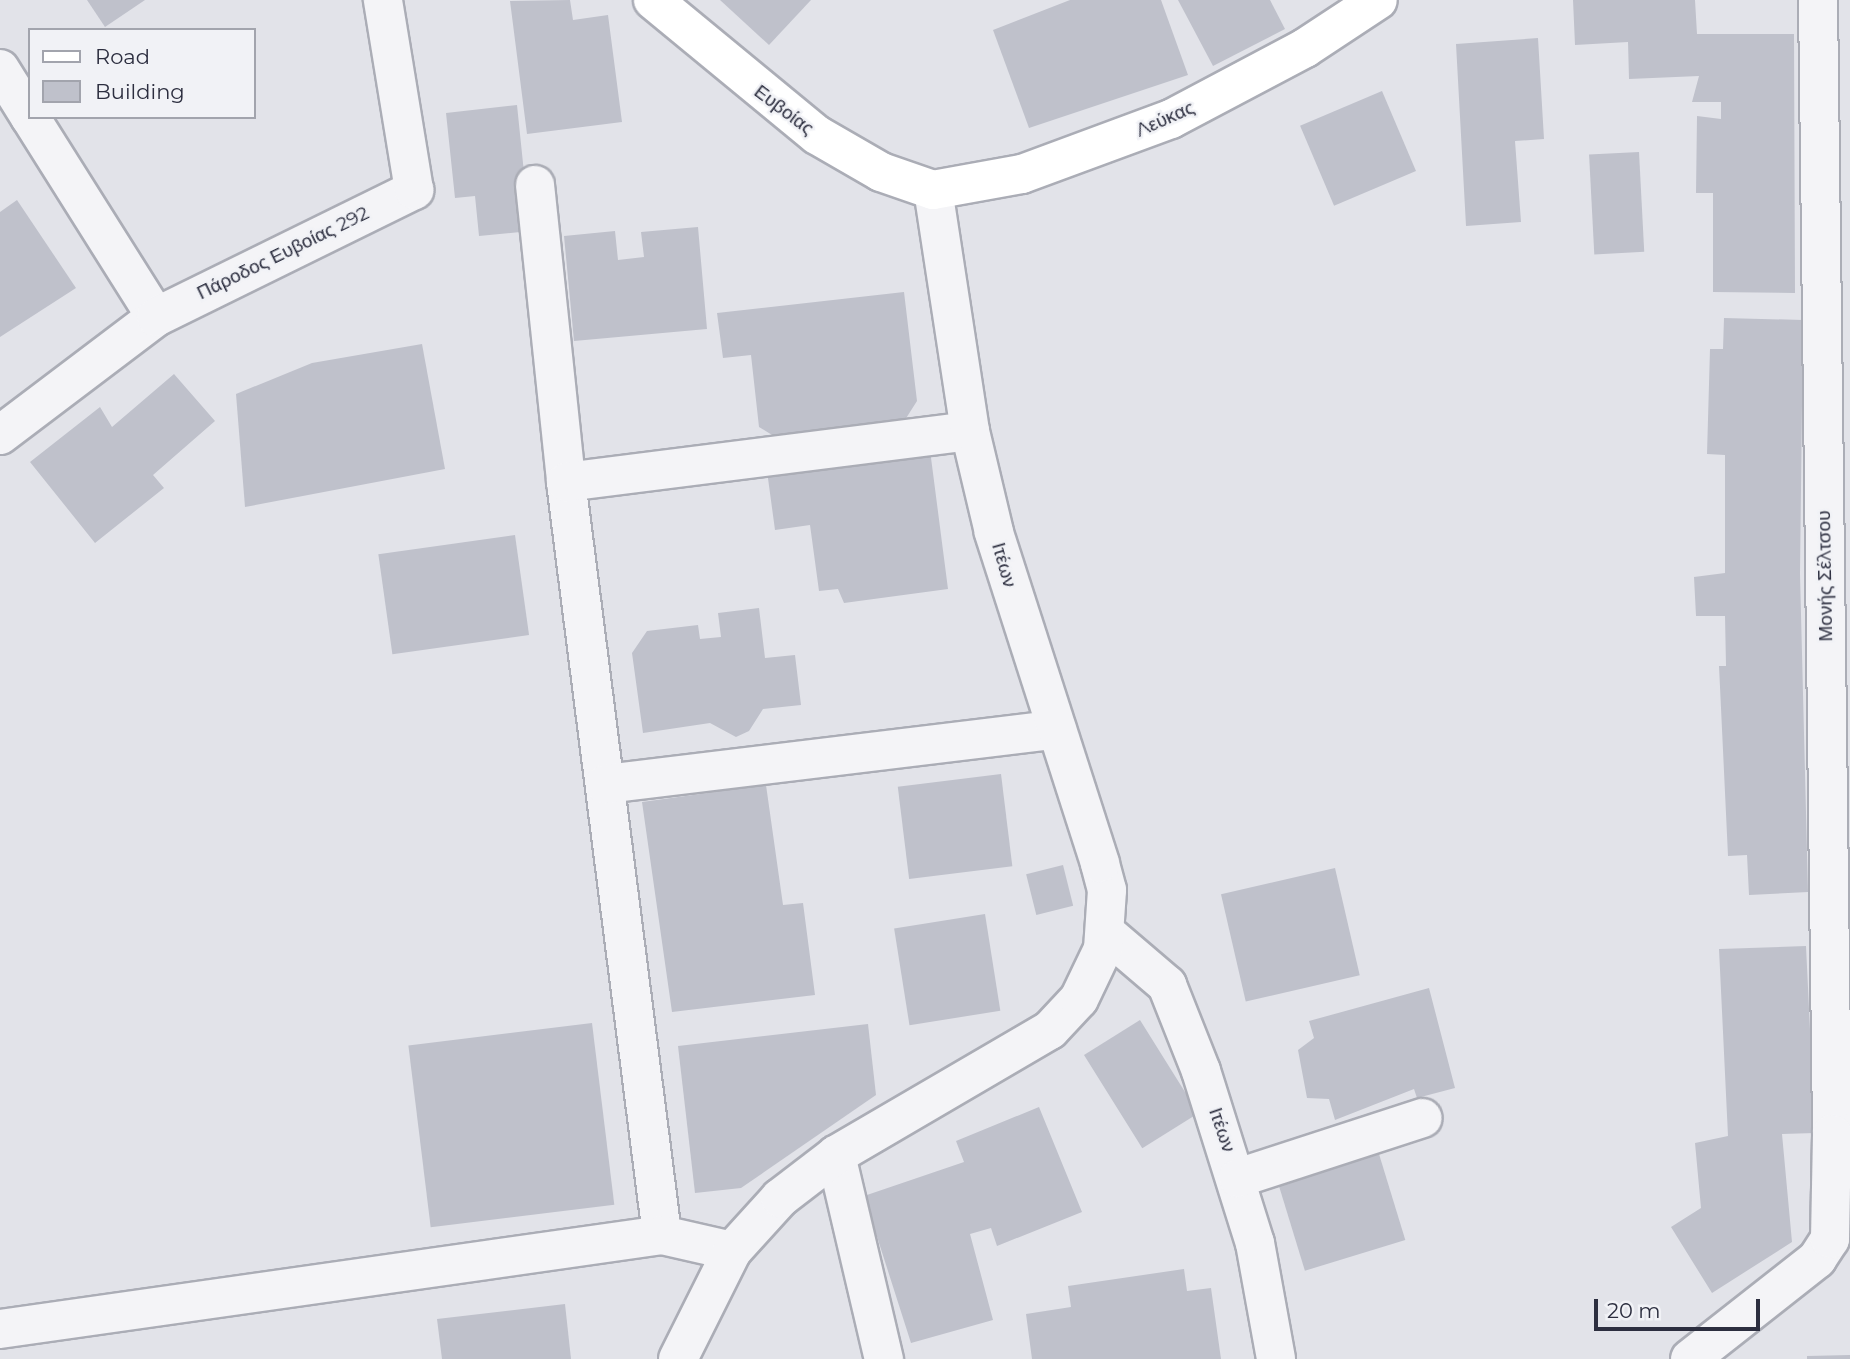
<!DOCTYPE html>
<meta charset="utf-8">
<style>
body{margin:0}
#map{position:relative;width:1850px;height:1359px;overflow:hidden;background:#e2e3e9;font-family:Montserrat,sans-serif}
div>[style]{position:absolute}
[style*='--x']{left:calc(var(--x)*1px);top:calc(var(--y)*1px);width:calc(var(--w)*1px);rotate:calc(var(--a)*1deg)}
.building>*{inset:0;background:#bfc1cb;transform-origin:0 0}
.roads{filter:drop-shadow(2px 0 #abadb6) drop-shadow(-2px 0 #abadb6) drop-shadow(0 2px #abadb6) drop-shadow(0 -2px #abadb6)}
.street>*{height:38px;margin:-19px;padding:0 19px;transform-origin:19px;border-radius:19px;background:#f4f4f7}
.secondary>*{height:38px;margin:-19px;padding:0 19px;transform-origin:19px;border-radius:19px;background:#fff}
span{translate:-50% -50%;white-space:nowrap;text-align:center;line-height:1.15;-webkit-text-stroke:5px #f1f2f6;paint-order:stroke}
.street-label{font-size:19px;color:#2c2e3f}
.legend{position:absolute;left:28px;top:28px;width:228px;height:91px;box-sizing:border-box;background:#f1f2f6;border:2px solid #a2a4ad;margin:0;padding:9px 12px;list-style:none;font-size:21px;color:#2c2e3f}
.legend li{display:flex;align-items:center;gap:14px;height:35px}
.legend b{width:35px;border:2px solid #a2a4ad}
.scale{position:absolute;left:1594px;top:1299px;width:166px;height:32px;box-sizing:border-box;border:4px solid #2c2e3f;border-top:0;padding-left:9px;font-size:21px;line-height:24px;white-space:nowrap;color:#2c2e3f;-webkit-text-stroke:5px #f1f2f6;paint-order:stroke}
</style>
<div id="map">
<div class="building">
<div style="clip-path:polygon(87px 0,145px 0,105px 27px)"></div>
<div style="clip-path:polygon(570px 0,573px 20px,608px 15px,622px 122px,527px 134px,510px 1px)"></div>
<div style="clip-path:polygon(720px 0,811px 0,769px 45px)"></div>
<div style="clip-path:polygon(1070px 0,1161px 0,1188px 75px,1029px 128px,993px 30px)"></div>
<div style="clip-path:polygon(1178px 0,1270px 0,1285px 29px,1213px 66px)"></div>
<div style="clip-path:polygon(1573px 0,1695px 0,1697px 34px,1794px 34px,1795px 293px,1713px 292px,1713px 193px,1696px 193px,1697px 116px,1721px 119px,1721px 102px,1692px 102px,1699px 76px,1629px 79px,1628px 42px,1575px 45px)"></div>
<div style="clip-path:polygon(1538px 38px,1544px 139px,1515px 141px,1521px 222px,1466px 226px,1456px 44px)"></div>
<div style="left:1382px;top:91px;width:87px;height:89px;rotate:67deg"></div>
<div style="clip-path:polygon(517px 105px,530px 231px,479px 236px,475px 196px,455px 198px,446px 113px)"></div>
<div style="left:1639px;top:152px;width:100px;height:50px;rotate:87deg"></div>
<div style="clip-path:polygon(17px 200px,76px 288px,0 337px,0 212px)"></div>
<div style="clip-path:polygon(698px 227px,707px 329px,574px 341px,564px 236px,615px 231px,618px 260px,644px 257px,641px 232px)"></div>
<div style="clip-path:polygon(904px 292px,917px 401px,903px 423px,777px 438px,759px 427px,751px 355px,723px 358px,717px 313px)"></div>
<div style="clip-path:polygon(1724px 318px,1803px 320px,1800px 574px,1808px 892px,1749px 895px,1747px 855px,1728px 856px,1719px 666px,1726px 666px,1725px 616px,1696px 616px,1694px 577px,1725px 573px,1725px 455px,1707px 454px,1710px 349px,1723px 349px)"></div>
<div style="clip-path:polygon(422px 344px,445px 469px,245px 507px,236px 394px,312px 363px)"></div>
<div style="clip-path:polygon(174px 374px,215px 421px,153px 475px,164px 488px,95px 543px,30px 462px,100px 407px,112px 427px)"></div>
<div style="clip-path:polygon(930px 450px,948px 589px,844px 603px,838px 589px,819px 591px,810px 525px,775px 530px,767px 471px)"></div>
<div style="left:515px;top:535px;width:101px;height:138px;rotate:82deg"></div>
<div style="clip-path:polygon(759px 608px,765px 658px,795px 655px,801px 705px,763px 709px,749px 731px,736px 737px,710px 723px,643px 733px,632px 653px,647px 631px,698px 625px,700px 639px,721px 637px,718px 613px)"></div>
<div style="left:1001px;top:774px;width:93px;height:104px;rotate:83deg"></div>
<div style="clip-path:polygon(766px 785px,783px 905px,803px 903px,815px 995px,672px 1012px,642px 802px)"></div>
<div style="left:1063px;top:865px;width:42px;height:38px;rotate:76deg"></div>
<div style="left:1335px;top:868px;width:110px;height:117px;rotate:77deg"></div>
<div style="left:985px;top:914px;width:98px;height:92px;rotate:81deg"></div>
<div style="clip-path:polygon(1806px 946px,1815px 1133px,1782px 1134px,1792px 1242px,1712px 1293px,1671px 1227px,1701px 1208px,1695px 1143px,1728px 1136px,1719px 949px)"></div>
<div style="clip-path:polygon(1429px 988px,1455px 1088px,1417px 1098px,1414px 1089px,1335px 1120px,1329px 1099px,1307px 1098px,1298px 1050px,1314px 1038px,1309px 1021px)"></div>
<div style="left:1140px;top:1020px;width:110px;height:66px;rotate:58deg"></div>
<div style="left:592px;top:1023px;width:183px;height:185px;rotate:83deg"></div>
<div style="clip-path:polygon(868px 1024px,876px 1095px,741px 1188px,695px 1193px,678px 1046px)"></div>
<div style="clip-path:polygon(1039px 1107px,1082px 1212px,997px 1246px,991px 1228px,970px 1234px,993px 1320px,911px 1343px,864px 1196px,964px 1162px,956px 1141px)"></div>
<div style="left:1379px;top:1154px;width:90px;height:105px;rotate:73deg"></div>
<div style="clip-path:polygon(1184px 1269px,1187px 1291px,1211px 1288px,1221px 1359px,1032px 1359px,1026px 1314px,1071px 1307px,1068px 1286px)"></div>
<div style="clip-path:polygon(565px 1304px,571px 1359px,442px 1359px,437px 1319px)"></div>
<div style="clip-path:polygon(1850px 1355px,1850px 1359px,1807px 1359px,1807px 1356px)"></div>
</div>
<div class="roads">
<div class="street">
<div style="--x:1818;--y:0;--w:1134;--a:89.29"></div>
<div style="--x:1832;--y:1134;--w:18;--a:-3"></div>
<div style="--x:0;--y:69;--w:57;--a:58"></div>
<div style="--x:30;--y:117;--w:236;--a:57.8"></div>
<div style="--x:535;--y:185;--w:299;--a:84"></div>
<div style="--x:566;--y:482;--w:759;--a:82.73"></div>
<div style="--x:0;--y:435;--w:196;--a:-37.1"></div>
<div style="--x:156;--y:317;--w:288;--a:-26.2"></div>
<div style="--x:414;--y:190;--w:193;--a:-99.3"></div>
<div style="--x:566;--y:482;--w:407;--a:-7.2"></div>
<div style="--x:605;--y:784;--w:455;--a:-6.9"></div>
<div style="--x:1105;--y:932;--w:82;--a:40.5"></div>
<div style="--x:1167;--y:985;--w:92;--a:68.4"></div>
<div style="--x:1201;--y:1071;--w:180;--a:72.6"></div>
<div style="--x:1255;--y:1243;--w:118;--a:79.7"></div>
<div style="--x:836;--y:1155;--w:210;--a:76.8"></div>
<div style="--x:1238;--y:1178;--w:194;--a:-18"></div>
<div style="--x:0;--y:1329;--w:669;--a:-8.08"></div>
<div style="--x:662;--y:1235;--w:72;--a:12.9"></div>
<div style="--x:678;--y:1359;--w:121;--a:-63.4"></div>
<div style="--x:732;--y:1251;--w:72;--a:-47.8"></div>
<div style="--x:780;--y:1198;--w:71;--a:-37.5"></div>
<div style="--x:836;--y:1155;--w:248;--a:-30.3"></div>
<div style="--x:1050;--y:1030;--w:42;--a:-46.9"></div>
<div style="--x:1079;--y:999;--w:55;--a:-64.4"></div>
<div style="--x:1103;--y:949;--w:59;--a:-86.1"></div>
<div style="--x:1107;--y:890;--w:28;--a:-105"></div>
<div style="--x:1100;--y:863;--w:348;--a:-107.8"></div>
<div style="--x:994;--y:532;--w:104;--a:-103.4"></div>
<div style="--x:970;--y:431;--w:244;--a:-98.7"></div>
<div style="--x:1690;--y:1359;--w:162;--a:-38.2"></div>
<div style="--x:1817;--y:1259;--w:24;--a:-57"></div>
<div style="--x:1830;--y:1239;--w:105;--a:-88.9"></div>
</div>
<div class="secondary">
<div style="--x:653;--y:0;--w:212;--a:39.5"></div>
<div style="--x:817;--y:135;--w:74;--a:30"></div>
<div style="--x:881;--y:172;--w:55;--a:19.1"></div>
<div style="--x:933;--y:190;--w:90;--a:-10.2"></div>
<div style="--x:1022;--y:174;--w:159;--a:-20.3"></div>
<div style="--x:1171;--y:119;--w:152;--a:-27.9"></div>
<div style="--x:1305;--y:48;--w:87;--a:-33.3"></div>
</div>
</div>
<div class="street-label">
<span style="left:784px;top:110px;rotate:37deg">Ευβοίας</span>
<span style="left:1165px;top:119px;rotate:-24deg">Λεύκας</span>
<span style="left:283px;top:253px;rotate:-26deg">Πάροδος Ευβοίας 292</span>
<span style="left:1004px;top:565px;rotate:74deg">Ιτέων</span>
<span style="left:1825px;top:576px;rotate:-91deg">Μονής Σέλτσου</span>
<span style="left:1222px;top:1130px;rotate:71deg">Ιτέων</span>
</div>
<ul class="legend">
<li><b style="height:9px;background:#fff"></b>Road</li>
<li><b style="height:19px;background:#bfc1cb"></b>Building</li>
</ul>
<div class="scale">20 m</div>
</div>
